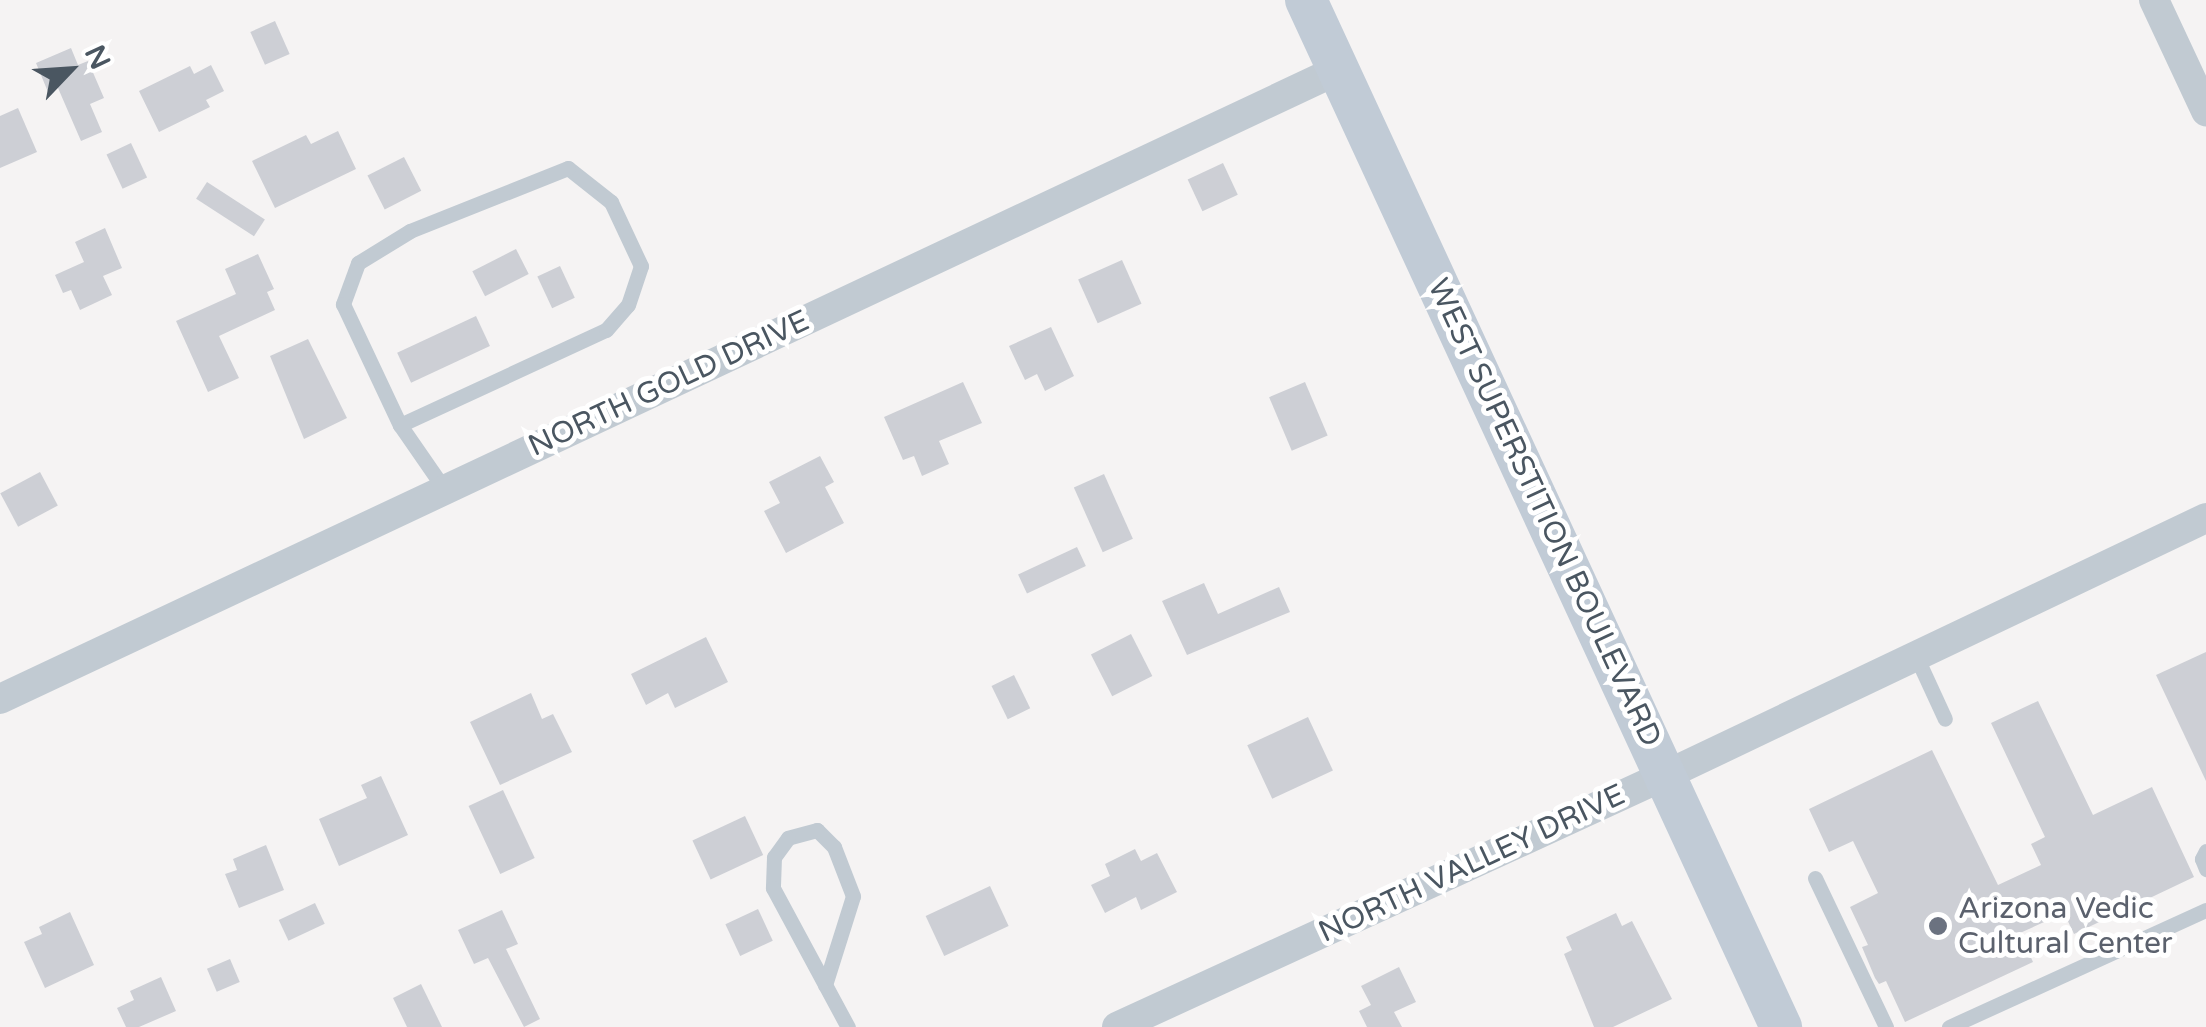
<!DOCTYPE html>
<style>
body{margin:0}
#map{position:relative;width:2206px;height:1027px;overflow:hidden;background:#f5f3f3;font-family:"Varela Round",sans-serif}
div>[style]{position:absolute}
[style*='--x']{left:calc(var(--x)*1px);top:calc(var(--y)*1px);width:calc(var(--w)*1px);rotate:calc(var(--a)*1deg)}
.building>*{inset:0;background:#cdcfd5;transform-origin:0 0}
.lane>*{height:15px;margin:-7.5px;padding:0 7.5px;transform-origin:7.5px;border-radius:7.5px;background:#c1cad2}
.street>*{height:30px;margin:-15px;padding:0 15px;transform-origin:15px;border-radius:15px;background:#c1cad2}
.secondary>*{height:42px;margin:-21px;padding:0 21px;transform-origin:21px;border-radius:21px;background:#c1cbd6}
.dots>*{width:28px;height:28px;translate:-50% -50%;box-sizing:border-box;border:5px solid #fff;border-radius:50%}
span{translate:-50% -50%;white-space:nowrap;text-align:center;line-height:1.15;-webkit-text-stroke:10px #fff;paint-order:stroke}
.street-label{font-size:30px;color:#4a5661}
.worship-label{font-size:30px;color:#5b616d}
.left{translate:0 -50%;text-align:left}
.north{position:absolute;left:20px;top:20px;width:100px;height:100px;-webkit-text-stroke:8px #fff;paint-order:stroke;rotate:65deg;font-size:28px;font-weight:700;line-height:40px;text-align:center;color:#4a5661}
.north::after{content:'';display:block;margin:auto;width:35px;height:45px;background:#4a5661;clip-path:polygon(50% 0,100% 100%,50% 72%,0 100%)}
</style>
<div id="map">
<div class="building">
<div style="left:275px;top:21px;width:36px;height:27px;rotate:66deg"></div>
<div style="clip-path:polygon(71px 48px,78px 65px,88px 61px,104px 98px,90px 104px,102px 132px,81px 141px,58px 88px,48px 92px,36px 63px)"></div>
<div style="clip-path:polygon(211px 65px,224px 91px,206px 100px,210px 107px,159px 132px,139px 91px,190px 66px,194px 74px)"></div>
<div style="clip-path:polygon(18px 108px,37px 152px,0 168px,0 116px)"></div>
<div style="clip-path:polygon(338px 131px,356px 169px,275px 208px,252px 161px,306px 135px,311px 144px)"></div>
<div style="left:131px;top:143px;width:38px;height:27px;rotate:65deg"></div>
<div style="left:404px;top:157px;width:38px;height:41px;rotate:63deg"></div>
<div style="left:1223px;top:163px;width:35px;height:39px;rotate:65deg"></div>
<div style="left:207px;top:182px;width:69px;height:20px;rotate:33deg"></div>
<div style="clip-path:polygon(105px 228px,122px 268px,103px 276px,112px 295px,80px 310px,71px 290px,63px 293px,55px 275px,84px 262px,75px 242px)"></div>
<div style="left:516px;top:249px;width:28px;height:49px;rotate:63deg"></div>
<div style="clip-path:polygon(258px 254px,274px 289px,267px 292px,275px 310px,219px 336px,239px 378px,208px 392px,176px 321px,236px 294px,225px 269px)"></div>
<div style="left:1122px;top:260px;width:48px;height:48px;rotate:66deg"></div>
<div style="left:560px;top:266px;width:35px;height:25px;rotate:65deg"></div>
<div style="left:476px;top:316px;width:33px;height:87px;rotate:65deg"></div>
<div style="clip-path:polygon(1051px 327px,1074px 376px,1045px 391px,1037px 374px,1025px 380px,1009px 346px)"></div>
<div style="clip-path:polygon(308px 339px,347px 418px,304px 439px,270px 356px)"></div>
<div style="clip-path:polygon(963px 382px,982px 423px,939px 441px,949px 464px,922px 476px,914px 456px,903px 460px,884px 417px)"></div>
<div style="left:1305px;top:382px;width:58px;height:39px;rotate:67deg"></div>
<div style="clip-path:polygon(820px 456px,834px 482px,825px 487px,844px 523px,786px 553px,764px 511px,780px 503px,769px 482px)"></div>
<div style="left:40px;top:472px;width:38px;height:45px;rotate:62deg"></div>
<div style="left:1104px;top:474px;width:71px;height:33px;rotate:66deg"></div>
<div style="left:1077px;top:547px;width:21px;height:65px;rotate:65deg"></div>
<div style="clip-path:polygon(1204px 583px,1218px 614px,1279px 587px,1290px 612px,1187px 655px,1162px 601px)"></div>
<div style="left:1131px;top:634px;width:47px;height:45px;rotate:63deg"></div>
<div style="clip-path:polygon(706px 637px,728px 682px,675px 708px,668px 693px,646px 705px,631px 674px)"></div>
<div style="clip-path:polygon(2206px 652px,2206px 781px,2156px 675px)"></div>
<div style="left:1014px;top:675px;width:37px;height:25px;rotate:64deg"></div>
<div style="clip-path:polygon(531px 693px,542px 719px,553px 714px,572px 752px,500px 785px,470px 722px)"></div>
<div style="clip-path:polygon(2038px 701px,2093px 815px,2152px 787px,2194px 877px,2074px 934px,2064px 913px,2020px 933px,2033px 962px,1905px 1022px,1886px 981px,1879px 984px,1875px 978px,1862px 947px,1868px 945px,1850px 907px,1878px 893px,1853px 841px,1829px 852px,1809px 809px,1932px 750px,1998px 885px,2041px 865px,2031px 844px,2045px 837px,1991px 723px)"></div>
<div style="left:1308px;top:717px;width:59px;height:67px;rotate:65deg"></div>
<div style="clip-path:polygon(381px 776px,408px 835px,339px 866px,319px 819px,367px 798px,361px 785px)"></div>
<div style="left:503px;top:790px;width:75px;height:38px;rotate:65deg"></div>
<div style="left:745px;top:816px;width:43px;height:58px;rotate:65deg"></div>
<div style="clip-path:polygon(266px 845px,284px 890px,239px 908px,225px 874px,237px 870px,233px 859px)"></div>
<div style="clip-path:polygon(1135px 849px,1141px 861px,1157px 853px,1177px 892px,1141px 910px,1136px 897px,1105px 913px,1091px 885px,1110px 876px,1105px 864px)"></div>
<div style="left:990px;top:886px;width:44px;height:71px;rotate:65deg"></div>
<div style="left:315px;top:903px;width:23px;height:40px;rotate:65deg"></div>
<div style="left:758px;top:909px;width:35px;height:36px;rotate:65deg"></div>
<div style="clip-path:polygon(502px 910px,518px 944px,506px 949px,540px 1019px,524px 1027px,488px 958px,474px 964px,458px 930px)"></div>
<div style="clip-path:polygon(70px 912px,94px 965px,45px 988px,24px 942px,42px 934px,39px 927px)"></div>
<div style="clip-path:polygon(1616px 913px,1622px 926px,1632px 921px,1672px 999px,1613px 1027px,1594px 1027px,1564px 954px,1572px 950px,1566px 937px)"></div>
<div style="left:230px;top:959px;width:25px;height:25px;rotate:67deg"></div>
<div style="clip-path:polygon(1399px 967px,1416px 1002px,1394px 1012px,1402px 1027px,1367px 1027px,1359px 1011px,1371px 1005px,1361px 986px)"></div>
<div style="clip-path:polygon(161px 977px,176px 1011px,139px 1027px,126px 1027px,117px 1008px,134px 1000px,130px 991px)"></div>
<div style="clip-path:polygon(421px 984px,442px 1027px,407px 1027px,393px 998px)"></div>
</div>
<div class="lane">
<div style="--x:400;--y:425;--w:227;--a:-24.8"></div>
<div style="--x:606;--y:330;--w:33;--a:-49"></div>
<div style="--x:628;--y:305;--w:41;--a:-71.6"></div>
<div style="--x:641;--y:266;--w:71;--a:-115.1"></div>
<div style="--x:611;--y:202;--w:55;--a:-141.7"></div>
<div style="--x:568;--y:168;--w:170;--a:158.3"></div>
<div style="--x:410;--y:231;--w:61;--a:148.4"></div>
<div style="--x:358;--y:263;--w:44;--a:110.1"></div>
<div style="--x:343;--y:304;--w:134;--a:64.8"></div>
<div style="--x:400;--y:425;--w:79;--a:55.3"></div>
<div style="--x:1916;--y:656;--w:69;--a:65.3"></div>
<div style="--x:2206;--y:851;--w:9;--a:117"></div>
<div style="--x:2202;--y:859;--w:11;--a:68"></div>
<div style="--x:1815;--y:878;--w:165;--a:64.5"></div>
<div style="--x:825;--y:985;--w:93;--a:-72.5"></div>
<div style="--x:853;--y:896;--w:53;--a:-111.2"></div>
<div style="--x:834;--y:847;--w:24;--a:-135"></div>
<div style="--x:817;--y:830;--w:30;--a:165"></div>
<div style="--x:788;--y:838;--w:24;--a:126"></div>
<div style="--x:774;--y:857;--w:31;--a:92"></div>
<div style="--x:773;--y:888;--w:158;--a:61.7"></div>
<div style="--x:1949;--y:1027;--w:282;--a:-24.5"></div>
</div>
<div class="street">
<div style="--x:2154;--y:0;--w:123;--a:64.9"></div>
<div style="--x:0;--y:699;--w:1478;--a:-25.18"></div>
<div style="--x:1117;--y:1027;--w:604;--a:-24.66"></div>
<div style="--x:1666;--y:775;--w:598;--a:-25.45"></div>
</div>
<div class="secondary">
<div style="--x:1306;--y:0;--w:1132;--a:65.18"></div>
</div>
<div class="dots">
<div style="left:1938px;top:926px;background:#6b7280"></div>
</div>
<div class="street-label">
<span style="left:669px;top:384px;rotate:-25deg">NORTH GOLD DRIVE</span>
<span style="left:1544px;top:513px;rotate:65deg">WEST SUPERSTITION BOULEVARD</span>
<span style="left:1472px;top:864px;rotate:-25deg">NORTH VALLEY DRIVE</span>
</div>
<div class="worship-label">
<span class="left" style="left:1958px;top:926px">Arizona Vedic<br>Cultural Center</span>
</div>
<div class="north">N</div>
</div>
